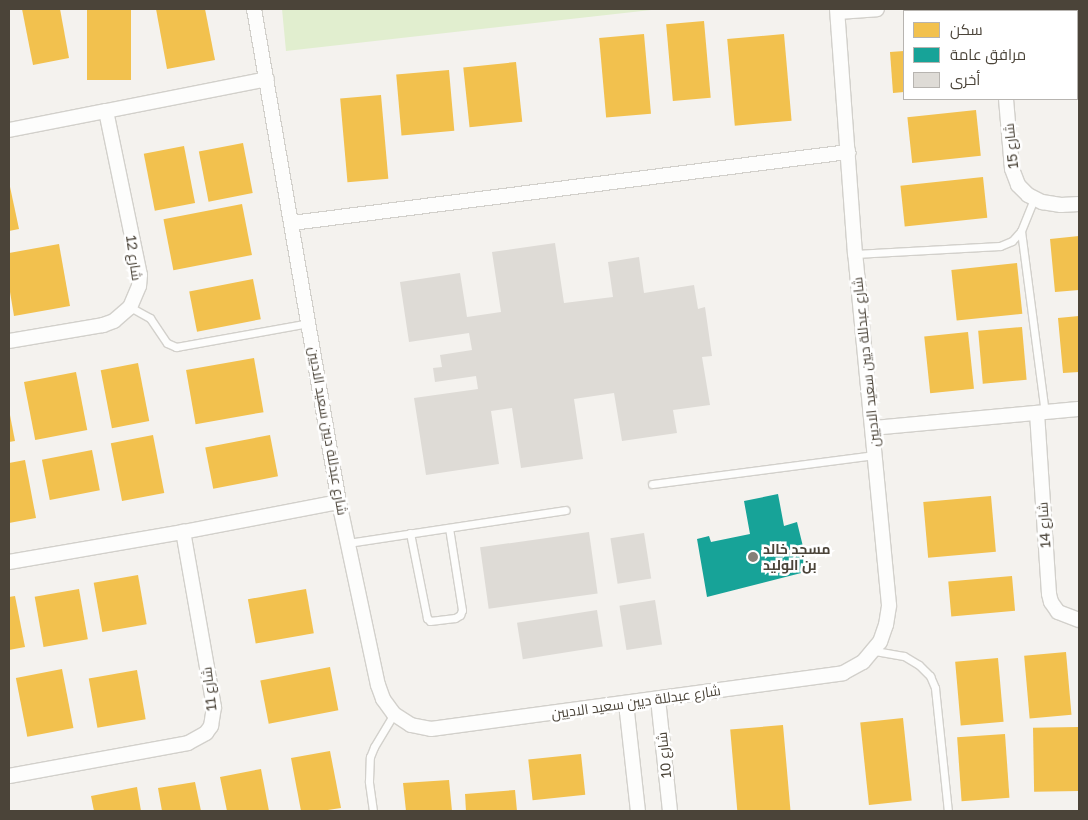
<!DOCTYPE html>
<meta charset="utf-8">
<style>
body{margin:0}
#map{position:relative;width:1088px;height:820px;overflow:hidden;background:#f4f2ee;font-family:"Golos Text",Cairo,sans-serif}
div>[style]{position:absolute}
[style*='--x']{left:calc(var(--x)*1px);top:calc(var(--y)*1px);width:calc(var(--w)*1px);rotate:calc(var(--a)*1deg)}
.green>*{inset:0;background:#e1eecf}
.homes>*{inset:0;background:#f2c14e;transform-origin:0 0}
.public>*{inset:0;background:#17a398}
.building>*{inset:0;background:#dedbd6;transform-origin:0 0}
.roads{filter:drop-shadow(1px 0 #d2d0cb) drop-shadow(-1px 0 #d2d0cb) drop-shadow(0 1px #d2d0cb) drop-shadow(0 -1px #d2d0cb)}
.service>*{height:7px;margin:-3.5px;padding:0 3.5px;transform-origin:3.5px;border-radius:3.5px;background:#fdfdfc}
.minor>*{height:14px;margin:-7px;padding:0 7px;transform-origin:7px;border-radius:7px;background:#fdfdfc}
.dots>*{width:14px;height:14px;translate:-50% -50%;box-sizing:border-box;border:2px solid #fff;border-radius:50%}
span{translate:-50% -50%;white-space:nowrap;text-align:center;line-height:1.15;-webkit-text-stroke:5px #fff;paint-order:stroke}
.street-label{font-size:14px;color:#4b4439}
.poi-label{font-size:14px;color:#4b4439;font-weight:700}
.left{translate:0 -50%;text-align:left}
.frame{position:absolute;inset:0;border:10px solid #4b4439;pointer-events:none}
.legend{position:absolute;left:903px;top:10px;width:175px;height:90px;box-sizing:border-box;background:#fff;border:1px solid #b7b4b0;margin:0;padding:6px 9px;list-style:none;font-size:15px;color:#4b4439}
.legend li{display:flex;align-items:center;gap:10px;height:25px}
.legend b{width:25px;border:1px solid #b7b4b0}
</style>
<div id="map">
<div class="green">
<div style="clip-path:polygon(282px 9px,660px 9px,286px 51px)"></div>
</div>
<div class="homes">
<div style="clip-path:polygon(22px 9px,60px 9px,69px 58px,33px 65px)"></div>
<div style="left:87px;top:9px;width:44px;height:71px"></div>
<div style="clip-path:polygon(156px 9px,205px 9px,215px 60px,167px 69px)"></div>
<div style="left:1077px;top:19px;width:2px;height:69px"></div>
<div style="left:704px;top:21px;width:77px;height:38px;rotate:85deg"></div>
<div style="left:644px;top:34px;width:80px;height:45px;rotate:85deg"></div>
<div style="left:784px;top:34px;width:87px;height:57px;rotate:85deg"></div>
<div style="clip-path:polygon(904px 51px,904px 92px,893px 93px,890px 52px)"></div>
<div style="left:516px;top:62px;width:60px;height:53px;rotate:84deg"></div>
<div style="left:449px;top:70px;width:61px;height:53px;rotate:85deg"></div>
<div style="left:381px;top:95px;width:84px;height:41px;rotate:85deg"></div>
<div style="left:976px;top:110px;width:46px;height:69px;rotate:84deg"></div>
<div style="left:243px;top:143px;width:51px;height:45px;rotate:79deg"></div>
<div style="left:184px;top:146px;width:58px;height:41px;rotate:79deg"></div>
<div style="left:983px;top:177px;width:41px;height:83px;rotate:84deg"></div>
<div style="clip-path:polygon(9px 182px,19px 229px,9px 231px)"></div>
<div style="left:242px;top:204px;width:52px;height:80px;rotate:79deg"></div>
<div style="clip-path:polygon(1079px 236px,1079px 290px,1055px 292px,1050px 239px)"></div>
<div style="clip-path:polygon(59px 244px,70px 306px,14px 316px,9px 286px,9px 253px)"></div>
<div style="left:1017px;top:263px;width:51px;height:66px;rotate:84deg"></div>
<div style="left:253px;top:279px;width:41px;height:65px;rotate:79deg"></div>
<div style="clip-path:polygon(1079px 316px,1079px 372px,1063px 373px,1058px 318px)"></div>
<div style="left:1022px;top:327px;width:53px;height:44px;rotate:85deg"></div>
<div style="left:968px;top:332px;width:57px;height:44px;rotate:84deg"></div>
<div style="left:254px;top:358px;width:55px;height:69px;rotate:80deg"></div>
<div style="left:138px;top:363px;width:59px;height:38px;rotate:79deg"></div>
<div style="left:76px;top:372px;width:59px;height:53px;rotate:79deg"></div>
<div style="clip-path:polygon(9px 410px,15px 441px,9px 442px)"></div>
<div style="left:153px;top:435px;width:59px;height:43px;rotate:79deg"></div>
<div style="left:270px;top:435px;width:42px;height:66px;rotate:79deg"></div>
<div style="left:92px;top:450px;width:41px;height:51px;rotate:79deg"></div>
<div style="clip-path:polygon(25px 460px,36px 518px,9px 523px,9px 463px)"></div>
<div style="left:991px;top:496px;width:56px;height:68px;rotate:85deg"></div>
<div style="left:138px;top:575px;width:50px;height:45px;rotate:80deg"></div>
<div style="left:1012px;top:576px;width:35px;height:64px;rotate:85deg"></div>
<div style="left:79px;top:589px;width:51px;height:45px;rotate:80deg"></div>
<div style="left:306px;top:589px;width:45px;height:59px;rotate:80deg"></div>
<div style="clip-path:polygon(15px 596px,25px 647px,9px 650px,9px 597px)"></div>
<div style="left:1066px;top:652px;width:63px;height:42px;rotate:85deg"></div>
<div style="left:998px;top:658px;width:64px;height:43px;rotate:85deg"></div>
<div style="left:330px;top:667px;width:44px;height:71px;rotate:79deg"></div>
<div style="left:62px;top:669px;width:60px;height:47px;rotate:79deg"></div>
<div style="left:137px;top:670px;width:50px;height:49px;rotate:80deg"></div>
<div style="left:903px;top:718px;width:83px;height:43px;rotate:84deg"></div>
<div style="left:783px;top:725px;width:86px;height:53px;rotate:85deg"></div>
<div style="left:1078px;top:727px;width:64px;height:45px;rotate:89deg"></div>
<div style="left:1005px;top:734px;width:64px;height:48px;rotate:86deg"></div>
<div style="clip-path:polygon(330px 751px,341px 808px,321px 811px,301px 811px,291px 758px)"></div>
<div style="left:581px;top:754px;width:41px;height:53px;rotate:84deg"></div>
<div style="clip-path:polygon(261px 769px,269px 811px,227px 811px,220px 777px)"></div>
<div style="clip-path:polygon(449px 780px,452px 811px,406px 811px,403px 783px)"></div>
<div style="clip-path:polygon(195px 782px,201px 811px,162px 811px,158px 788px)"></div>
<div style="clip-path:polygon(137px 787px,141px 811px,94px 811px,91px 796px)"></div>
<div style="clip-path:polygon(515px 790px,517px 811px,466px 811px,465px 794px)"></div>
</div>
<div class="public">
<div style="clip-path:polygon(778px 494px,784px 526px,797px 522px,809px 571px,707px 597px,697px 539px,709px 536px,711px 542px,750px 534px,744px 501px)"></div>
</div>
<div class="building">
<div style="clip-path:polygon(555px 243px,564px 303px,613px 297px,608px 262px,639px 257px,644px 293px,694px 285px,698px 309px,705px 307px,712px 356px,702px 357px,710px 405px,673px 410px,677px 433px,622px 441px,614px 393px,574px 399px,583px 459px,521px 468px,512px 408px,491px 411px,499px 464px,426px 475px,414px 398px,478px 389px,476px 376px,435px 382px,433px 368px,442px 367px,440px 355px,472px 350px,469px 333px,409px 342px,400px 282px,460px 273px,467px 317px,501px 312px,492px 252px)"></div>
<div style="left:589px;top:532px;width:62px;height:110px;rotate:82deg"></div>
<div style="left:644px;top:533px;width:46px;height:34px;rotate:81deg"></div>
<div style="left:655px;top:600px;width:45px;height:36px;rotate:81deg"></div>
<div style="left:597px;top:610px;width:37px;height:81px;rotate:81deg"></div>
</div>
<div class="roads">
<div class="service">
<div style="--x:1021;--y:231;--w:184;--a:82.5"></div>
<div style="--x:855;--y:254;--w:145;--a:-3.2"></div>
<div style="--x:1000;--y:246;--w:13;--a:-23"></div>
<div style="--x:1012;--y:241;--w:13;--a:-48"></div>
<div style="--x:1021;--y:231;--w:35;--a:-68"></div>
<div style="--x:130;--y:307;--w:23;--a:29"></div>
<div style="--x:150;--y:318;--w:30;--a:56"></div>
<div style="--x:167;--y:343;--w:10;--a:24"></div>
<div style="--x:176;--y:347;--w:136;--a:-10.2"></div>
<div style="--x:652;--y:484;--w:225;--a:-7.4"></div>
<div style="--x:410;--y:533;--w:87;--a:78.7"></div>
<div style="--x:427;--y:618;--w:4;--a:45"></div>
<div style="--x:430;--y:621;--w:25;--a:-7"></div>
<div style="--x:455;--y:618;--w:6;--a:-31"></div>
<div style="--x:460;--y:615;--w:5;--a:-68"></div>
<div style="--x:462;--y:610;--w:83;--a:-99"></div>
<div style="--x:348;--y:543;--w:220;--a:-8.6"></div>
<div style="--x:875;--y:651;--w:29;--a:10"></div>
<div style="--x:904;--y:656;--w:17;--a:31"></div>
<div style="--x:919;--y:665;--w:16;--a:45"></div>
<div style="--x:930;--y:676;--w:13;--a:67"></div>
<div style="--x:935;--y:688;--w:124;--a:84"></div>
<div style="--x:373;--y:811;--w:30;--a:-98"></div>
<div style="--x:369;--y:781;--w:24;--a:-88"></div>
<div style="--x:370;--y:757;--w:11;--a:-68"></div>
<div style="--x:374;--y:747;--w:39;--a:-59"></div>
</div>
<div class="minor">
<div style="--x:254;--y:9;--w:500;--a:80.22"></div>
<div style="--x:339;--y:502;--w:187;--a:78"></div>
<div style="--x:378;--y:685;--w:15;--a:70"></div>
<div style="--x:383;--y:699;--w:19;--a:54"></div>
<div style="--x:394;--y:714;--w:20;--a:33"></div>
<div style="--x:411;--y:725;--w:20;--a:11"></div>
<div style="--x:431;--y:729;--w:416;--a:-7.7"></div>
<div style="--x:843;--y:673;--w:23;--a:-29"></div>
<div style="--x:863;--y:662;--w:26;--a:-50"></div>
<div style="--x:880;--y:642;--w:18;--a:-71"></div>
<div style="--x:886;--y:625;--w:20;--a:-81"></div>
<div style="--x:889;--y:605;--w:353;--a:-95.5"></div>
<div style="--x:855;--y:254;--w:246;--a:-94.2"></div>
<div style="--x:999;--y:9;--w:2;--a:90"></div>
<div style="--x:838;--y:12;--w:39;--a:-4"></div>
<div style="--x:1006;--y:99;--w:70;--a:85.1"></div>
<div style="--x:1012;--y:169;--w:17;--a:69"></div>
<div style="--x:1018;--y:185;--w:14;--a:45"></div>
<div style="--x:1028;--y:195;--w:16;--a:27"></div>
<div style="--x:1042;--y:202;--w:19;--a:9"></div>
<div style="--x:1061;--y:205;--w:18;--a:-3"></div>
<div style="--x:106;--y:111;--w:164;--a:-11.2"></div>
<div style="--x:9;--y:130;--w:99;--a:-11.1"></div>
<div style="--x:106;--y:111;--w:167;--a:78.3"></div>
<div style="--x:140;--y:275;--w:11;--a:95"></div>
<div style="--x:139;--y:286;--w:23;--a:113"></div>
<div style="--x:130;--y:307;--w:21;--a:139"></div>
<div style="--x:114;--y:321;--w:12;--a:160"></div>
<div style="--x:103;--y:325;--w:95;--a:170.3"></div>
<div style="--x:292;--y:223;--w:561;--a:-7.28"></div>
<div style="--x:1037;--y:413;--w:181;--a:86.2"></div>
<div style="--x:1049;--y:594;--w:8;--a:76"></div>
<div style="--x:1051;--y:602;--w:12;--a:55"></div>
<div style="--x:1058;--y:612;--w:22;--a:21"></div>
<div style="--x:873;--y:428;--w:207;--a:-5.3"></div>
<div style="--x:9;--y:562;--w:177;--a:-9.8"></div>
<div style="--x:183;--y:532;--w:159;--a:-10.9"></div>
<div style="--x:658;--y:699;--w:113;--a:83.9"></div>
<div style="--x:626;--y:703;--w:109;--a:83.7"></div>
<div style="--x:9;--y:776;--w:182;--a:-10.4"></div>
<div style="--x:188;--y:743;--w:21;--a:-29"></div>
<div style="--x:206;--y:733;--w:9;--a:-54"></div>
<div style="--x:211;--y:726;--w:19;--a:-81"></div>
<div style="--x:214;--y:707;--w:178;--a:-100"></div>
</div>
</div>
<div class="dots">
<div style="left:753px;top:557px;background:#868178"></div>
</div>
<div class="street-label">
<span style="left:1011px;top:146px;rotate:-96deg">شارع 15</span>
<span style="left:134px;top:258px;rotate:82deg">شارع 12</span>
<span style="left:866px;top:362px;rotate:-96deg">شارع عبدللة ديين سعيد الاديين</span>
<span style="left:328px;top:431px;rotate:80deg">شارع عبدللة ديين سعيد الاديين</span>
<span style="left:1044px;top:525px;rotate:-94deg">شارع 14</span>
<span style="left:209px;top:689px;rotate:-97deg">شارع 11</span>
<span style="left:636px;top:702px;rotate:-8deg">شارع عبدللة ديين سعيد الاديين</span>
<span style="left:664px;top:755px;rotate:-96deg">شارع 10</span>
</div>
<div class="poi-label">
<span class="left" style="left:763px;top:557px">مسجد خالد<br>بن الوليد</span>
</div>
<div class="frame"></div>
<ul class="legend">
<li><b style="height:14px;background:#f2c14e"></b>سكن</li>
<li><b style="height:14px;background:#17a398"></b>مرافق عامة</li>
<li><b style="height:14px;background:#dedbd6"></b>أخرى</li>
</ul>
</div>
